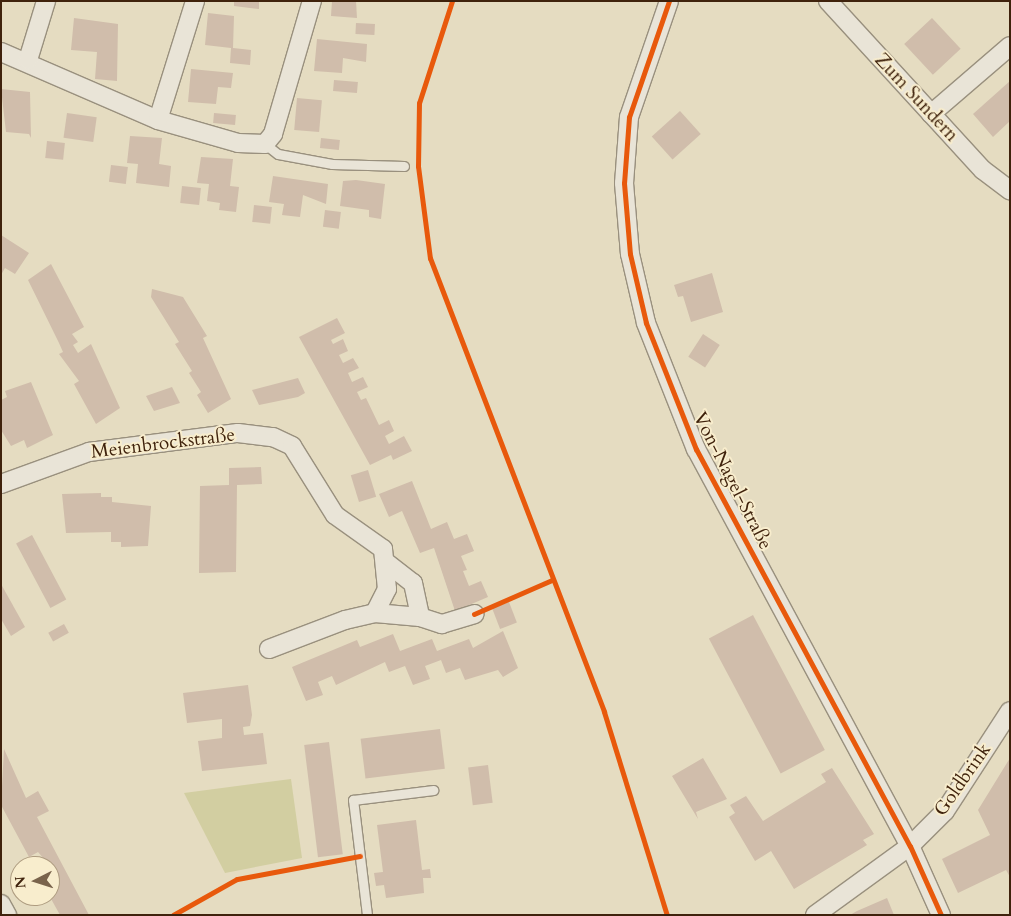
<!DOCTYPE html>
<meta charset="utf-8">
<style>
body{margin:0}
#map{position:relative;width:1011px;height:916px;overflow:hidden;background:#e5dcc1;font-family:Cardo,serif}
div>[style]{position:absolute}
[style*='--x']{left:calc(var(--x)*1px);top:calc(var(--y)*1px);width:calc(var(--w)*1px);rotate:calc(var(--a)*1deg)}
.green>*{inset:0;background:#d2cea1}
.building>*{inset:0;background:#d0bdab;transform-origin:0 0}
.roads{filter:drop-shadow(1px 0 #99907e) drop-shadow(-1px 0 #99907e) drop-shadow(0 1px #99907e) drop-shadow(0 -1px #99907e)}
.lane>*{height:9px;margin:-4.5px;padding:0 4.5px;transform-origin:4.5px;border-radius:4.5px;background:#e9e4d7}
.street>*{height:18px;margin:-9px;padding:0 9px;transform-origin:9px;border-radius:9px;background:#e9e4d7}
.cycleway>*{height:5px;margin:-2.5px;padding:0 2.5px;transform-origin:2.5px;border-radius:2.5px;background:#e8590c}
span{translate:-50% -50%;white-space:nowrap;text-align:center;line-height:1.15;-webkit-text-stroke:4px #f8edcd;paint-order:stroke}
.street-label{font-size:19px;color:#3f220c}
.frame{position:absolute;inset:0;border:2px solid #3f220c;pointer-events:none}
.north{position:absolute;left:10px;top:856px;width:50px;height:50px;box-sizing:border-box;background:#f8edcd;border:1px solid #ae9c80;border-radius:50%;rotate:265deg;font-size:14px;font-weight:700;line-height:20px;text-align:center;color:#3f220c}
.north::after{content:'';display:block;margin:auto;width:18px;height:22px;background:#79634b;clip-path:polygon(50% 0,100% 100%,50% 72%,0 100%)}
</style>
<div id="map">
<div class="green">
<div style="clip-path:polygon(291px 779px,302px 858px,225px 873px,184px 793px)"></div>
</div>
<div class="building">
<div style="clip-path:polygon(234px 1px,259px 1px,259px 9px,234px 6px)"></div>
<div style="clip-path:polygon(332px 1px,356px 1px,357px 18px,331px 16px)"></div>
<div style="clip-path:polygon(208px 13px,234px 16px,233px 48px,251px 50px,250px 65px,230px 63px,231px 48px,205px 45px)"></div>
<div style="clip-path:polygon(74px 18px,118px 24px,117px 81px,95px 79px,97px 52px,71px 50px)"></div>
<div style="left:932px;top:18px;width:42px;height:38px;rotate:47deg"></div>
<div style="left:356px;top:23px;width:19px;height:11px;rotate:3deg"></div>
<div style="clip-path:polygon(317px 39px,367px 44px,366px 62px,343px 58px,342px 73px,314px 71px)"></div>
<div style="clip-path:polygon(191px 69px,233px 73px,231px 88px,218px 87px,216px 104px,188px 102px)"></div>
<div style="left:334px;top:80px;width:24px;height:11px;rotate:5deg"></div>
<div style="clip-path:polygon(1010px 81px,1010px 121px,993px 137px,973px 114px)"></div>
<div style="clip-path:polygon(1px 89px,30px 92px,31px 138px,29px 134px,6px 132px)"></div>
<div style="left:297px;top:98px;width:25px;height:32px;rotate:5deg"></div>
<div style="left:680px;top:111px;width:31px;height:38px;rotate:48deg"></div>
<div style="left:67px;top:113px;width:30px;height:25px;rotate:8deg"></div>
<div style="left:214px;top:113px;width:22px;height:10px;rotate:5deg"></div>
<div style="clip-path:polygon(130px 136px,162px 138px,159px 164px,171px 166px,169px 187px,136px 183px,138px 164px,127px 163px)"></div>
<div style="left:321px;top:138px;width:19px;height:10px;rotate:6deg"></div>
<div style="left:47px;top:141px;width:18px;height:17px;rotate:6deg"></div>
<div style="clip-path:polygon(201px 157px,233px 159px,230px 186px,239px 187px,236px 212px,219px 210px,220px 203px,207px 201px,209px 184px,197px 183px)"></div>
<div style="left:111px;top:165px;width:17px;height:17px;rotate:7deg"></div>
<div style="clip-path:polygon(273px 176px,328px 184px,326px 204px,303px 195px,300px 217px,282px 215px,284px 204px,269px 202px)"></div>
<div style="clip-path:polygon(356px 180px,385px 184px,381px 219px,369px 217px,369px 210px,340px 206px,343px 181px)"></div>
<div style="left:182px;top:186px;width:19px;height:17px;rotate:6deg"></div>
<div style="left:254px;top:205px;width:18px;height:17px;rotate:6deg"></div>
<div style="left:325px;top:210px;width:16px;height:17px;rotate:7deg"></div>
<div style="clip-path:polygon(1px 235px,29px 253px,15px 274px,5px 268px,1px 275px)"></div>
<div style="clip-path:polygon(51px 264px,84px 327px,72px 334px,78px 342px,73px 345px,78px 353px,91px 344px,120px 408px,96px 424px,74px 384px,79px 381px,59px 354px,63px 352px,59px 343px,28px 280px)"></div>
<div style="clip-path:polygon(712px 273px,723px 312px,691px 322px,683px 296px,678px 297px,674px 285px)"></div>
<div style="clip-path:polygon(152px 289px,183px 297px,207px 336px,203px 338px,231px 399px,208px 413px,197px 395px,201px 392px,189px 373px,192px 371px,175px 344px,179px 342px,151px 297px)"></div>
<div style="clip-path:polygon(337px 318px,345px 333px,331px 340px,333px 344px,343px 339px,348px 351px,339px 355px,343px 363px,353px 358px,359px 368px,348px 373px,352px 382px,363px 377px,368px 387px,357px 392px,361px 400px,366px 398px,379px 425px,389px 420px,394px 431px,385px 436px,389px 444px,404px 436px,412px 451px,393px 460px,391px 455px,370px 465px,299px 337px)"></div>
<div style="left:703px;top:334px;width:20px;height:27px;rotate:33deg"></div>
<div style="clip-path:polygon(298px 378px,305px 393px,298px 397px,259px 405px,252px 390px)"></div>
<div style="clip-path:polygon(31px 382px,53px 435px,27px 448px,24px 440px,11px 446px,1px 430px,1px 400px,7px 397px,5px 391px)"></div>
<div style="clip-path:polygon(172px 387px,180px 403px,154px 411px,146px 396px)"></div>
<div style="clip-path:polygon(261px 467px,262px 484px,237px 485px,236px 572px,199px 573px,200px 486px,229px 485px,229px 468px)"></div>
<div style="left:368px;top:470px;width:28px;height:18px;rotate:73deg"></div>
<div style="clip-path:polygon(412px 481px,431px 529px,447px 522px,454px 539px,467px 534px,474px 551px,461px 556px,467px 570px,463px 571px,469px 586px,481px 581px,488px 597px,455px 611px,434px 548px,420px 553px,402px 511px,389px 517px,379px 494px)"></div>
<div style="clip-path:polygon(101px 493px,101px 497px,112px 497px,112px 502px,151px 506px,148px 546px,121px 547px,121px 542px,111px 542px,111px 532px,66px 533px,62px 494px)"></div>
<div style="left:32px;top:535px;width:73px;height:18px;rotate:62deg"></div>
<div style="clip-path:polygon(1px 584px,25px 627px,11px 636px,1px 619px)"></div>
<div style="left:509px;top:602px;width:22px;height:18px;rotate:69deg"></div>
<div style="left:753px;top:615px;width:153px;height:50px;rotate:62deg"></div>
<div style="left:64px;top:624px;width:10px;height:18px;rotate:61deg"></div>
<div style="clip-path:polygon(503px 631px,518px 668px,503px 677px,498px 670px,465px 680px,460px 668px,446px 673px,441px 660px,425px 666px,430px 679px,413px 685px,405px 666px,389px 672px,385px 662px,336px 685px,332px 676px,318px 682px,323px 695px,306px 701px,292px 667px,357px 640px,360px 647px,393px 634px,400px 651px,432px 639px,437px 651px,469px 639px,473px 648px)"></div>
<div style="clip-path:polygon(248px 685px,252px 715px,250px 726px,243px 727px,244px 735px,263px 733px,267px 764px,202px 771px,198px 741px,222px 738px,222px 719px,187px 723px,183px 693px)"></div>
<div style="left:440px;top:729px;width:40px;height:80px;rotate:83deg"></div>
<div style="left:329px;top:742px;width:113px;height:25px;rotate:83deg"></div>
<div style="clip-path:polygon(4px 749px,26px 798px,38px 791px,49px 811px,37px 817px,89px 915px,60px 915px,50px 897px,50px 866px,38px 852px,29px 857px,1px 805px)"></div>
<div style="clip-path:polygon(703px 758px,727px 799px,696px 812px,698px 819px,672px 776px)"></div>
<div style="clip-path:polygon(1010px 758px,1010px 877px,1006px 870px,958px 893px,942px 859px,990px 835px,978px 810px)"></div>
<div style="left:488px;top:765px;width:38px;height:20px;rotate:83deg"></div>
<div style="clip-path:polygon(832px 768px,874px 834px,863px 840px,867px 845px,794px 889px,771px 851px,755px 861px,729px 817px,735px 813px,730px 805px,746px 796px,763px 821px,826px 782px,821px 774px)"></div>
<div style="clip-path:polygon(416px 820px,422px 870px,430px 869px,431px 878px,423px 878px,424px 893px,386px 898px,384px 885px,376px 886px,374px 873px,383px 872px,377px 825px)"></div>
<div style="clip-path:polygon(887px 898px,894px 915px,850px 915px,857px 911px)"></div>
</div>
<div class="roads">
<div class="lane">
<div style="--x:265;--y:144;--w:16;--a:38"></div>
<div style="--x:278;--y:154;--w:55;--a:10.5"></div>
<div style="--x:332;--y:164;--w:72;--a:1.6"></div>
<div style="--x:367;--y:915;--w:116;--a:-96.9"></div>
<div style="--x:353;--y:800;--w:81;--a:-7.1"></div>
</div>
<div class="street">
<div style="--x:669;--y:1;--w:123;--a:109"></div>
<div style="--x:629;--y:117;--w:66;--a:94.3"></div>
<div style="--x:624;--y:183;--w:71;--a:85.2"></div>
<div style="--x:630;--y:254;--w:71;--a:76.9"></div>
<div style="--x:646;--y:323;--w:136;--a:68.4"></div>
<div style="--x:696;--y:449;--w:451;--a:61.7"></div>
<div style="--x:910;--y:846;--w:76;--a:65.8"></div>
<div style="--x:828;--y:1;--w:229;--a:47.5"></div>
<div style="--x:983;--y:170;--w:34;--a:37"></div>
<div style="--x:1;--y:52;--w:171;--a:23.4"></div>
<div style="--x:158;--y:120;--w:83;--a:16"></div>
<div style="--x:238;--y:143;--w:27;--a:2"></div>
<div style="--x:265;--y:144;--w:13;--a:-51"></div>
<div style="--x:273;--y:134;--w:139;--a:-73.7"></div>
<div style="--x:28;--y:60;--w:62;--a:-73"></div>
<div style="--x:931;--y:114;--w:104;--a:-40.7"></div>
<div style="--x:158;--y:120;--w:125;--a:-72.7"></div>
<div style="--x:1;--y:484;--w:94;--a:-20"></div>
<div style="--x:89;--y:452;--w:150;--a:-7.3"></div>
<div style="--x:238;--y:433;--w:35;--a:7"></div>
<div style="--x:273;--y:437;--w:21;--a:25"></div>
<div style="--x:292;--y:446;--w:81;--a:58.1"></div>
<div style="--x:335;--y:515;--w:59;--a:35.3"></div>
<div style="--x:383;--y:549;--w:40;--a:84.3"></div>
<div style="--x:387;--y:589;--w:27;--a:117"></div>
<div style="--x:387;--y:563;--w:33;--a:38"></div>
<div style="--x:413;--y:583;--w:35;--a:78"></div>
<div style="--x:269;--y:649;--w:81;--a:-20.9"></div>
<div style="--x:345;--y:620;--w:31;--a:-13"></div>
<div style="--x:375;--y:613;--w:45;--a:5.1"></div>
<div style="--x:420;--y:617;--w:23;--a:18"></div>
<div style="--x:442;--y:624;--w:34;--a:-17"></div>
<div style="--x:1;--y:904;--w:13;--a:61"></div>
<div style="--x:815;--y:915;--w:117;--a:-36"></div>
<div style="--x:910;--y:846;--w:49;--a:-45"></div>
<div style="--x:945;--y:811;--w:119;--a:-57"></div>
</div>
</div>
<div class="cycleway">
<div style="--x:452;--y:1;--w:107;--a:107.9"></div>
<div style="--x:419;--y:103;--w:63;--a:90.9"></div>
<div style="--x:418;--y:166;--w:93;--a:82.6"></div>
<div style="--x:430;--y:258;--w:486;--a:69"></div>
<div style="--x:604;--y:712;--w:213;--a:72.8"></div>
<div style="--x:669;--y:1;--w:123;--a:109"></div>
<div style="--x:629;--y:117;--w:66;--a:94.3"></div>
<div style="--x:624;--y:183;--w:71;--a:85.2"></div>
<div style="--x:630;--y:254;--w:71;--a:76.9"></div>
<div style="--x:646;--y:323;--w:136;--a:68.4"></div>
<div style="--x:696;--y:449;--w:451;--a:61.7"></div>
<div style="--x:910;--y:846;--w:76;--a:65.8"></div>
<div style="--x:474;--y:614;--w:85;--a:-23.6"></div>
<div style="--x:173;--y:915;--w:73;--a:-29.4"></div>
<div style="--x:237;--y:879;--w:125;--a:-10.6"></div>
</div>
<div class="street-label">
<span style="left:916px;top:98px;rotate:47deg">Zum Sundern</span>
<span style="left:163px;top:444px;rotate:-7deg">Meienbrockstraße</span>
<span style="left:732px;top:481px;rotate:63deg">Von-Nagel-Straße</span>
<span style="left:963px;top:780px;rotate:-55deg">Goldbrink</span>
</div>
<div class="frame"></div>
<div class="north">N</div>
</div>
